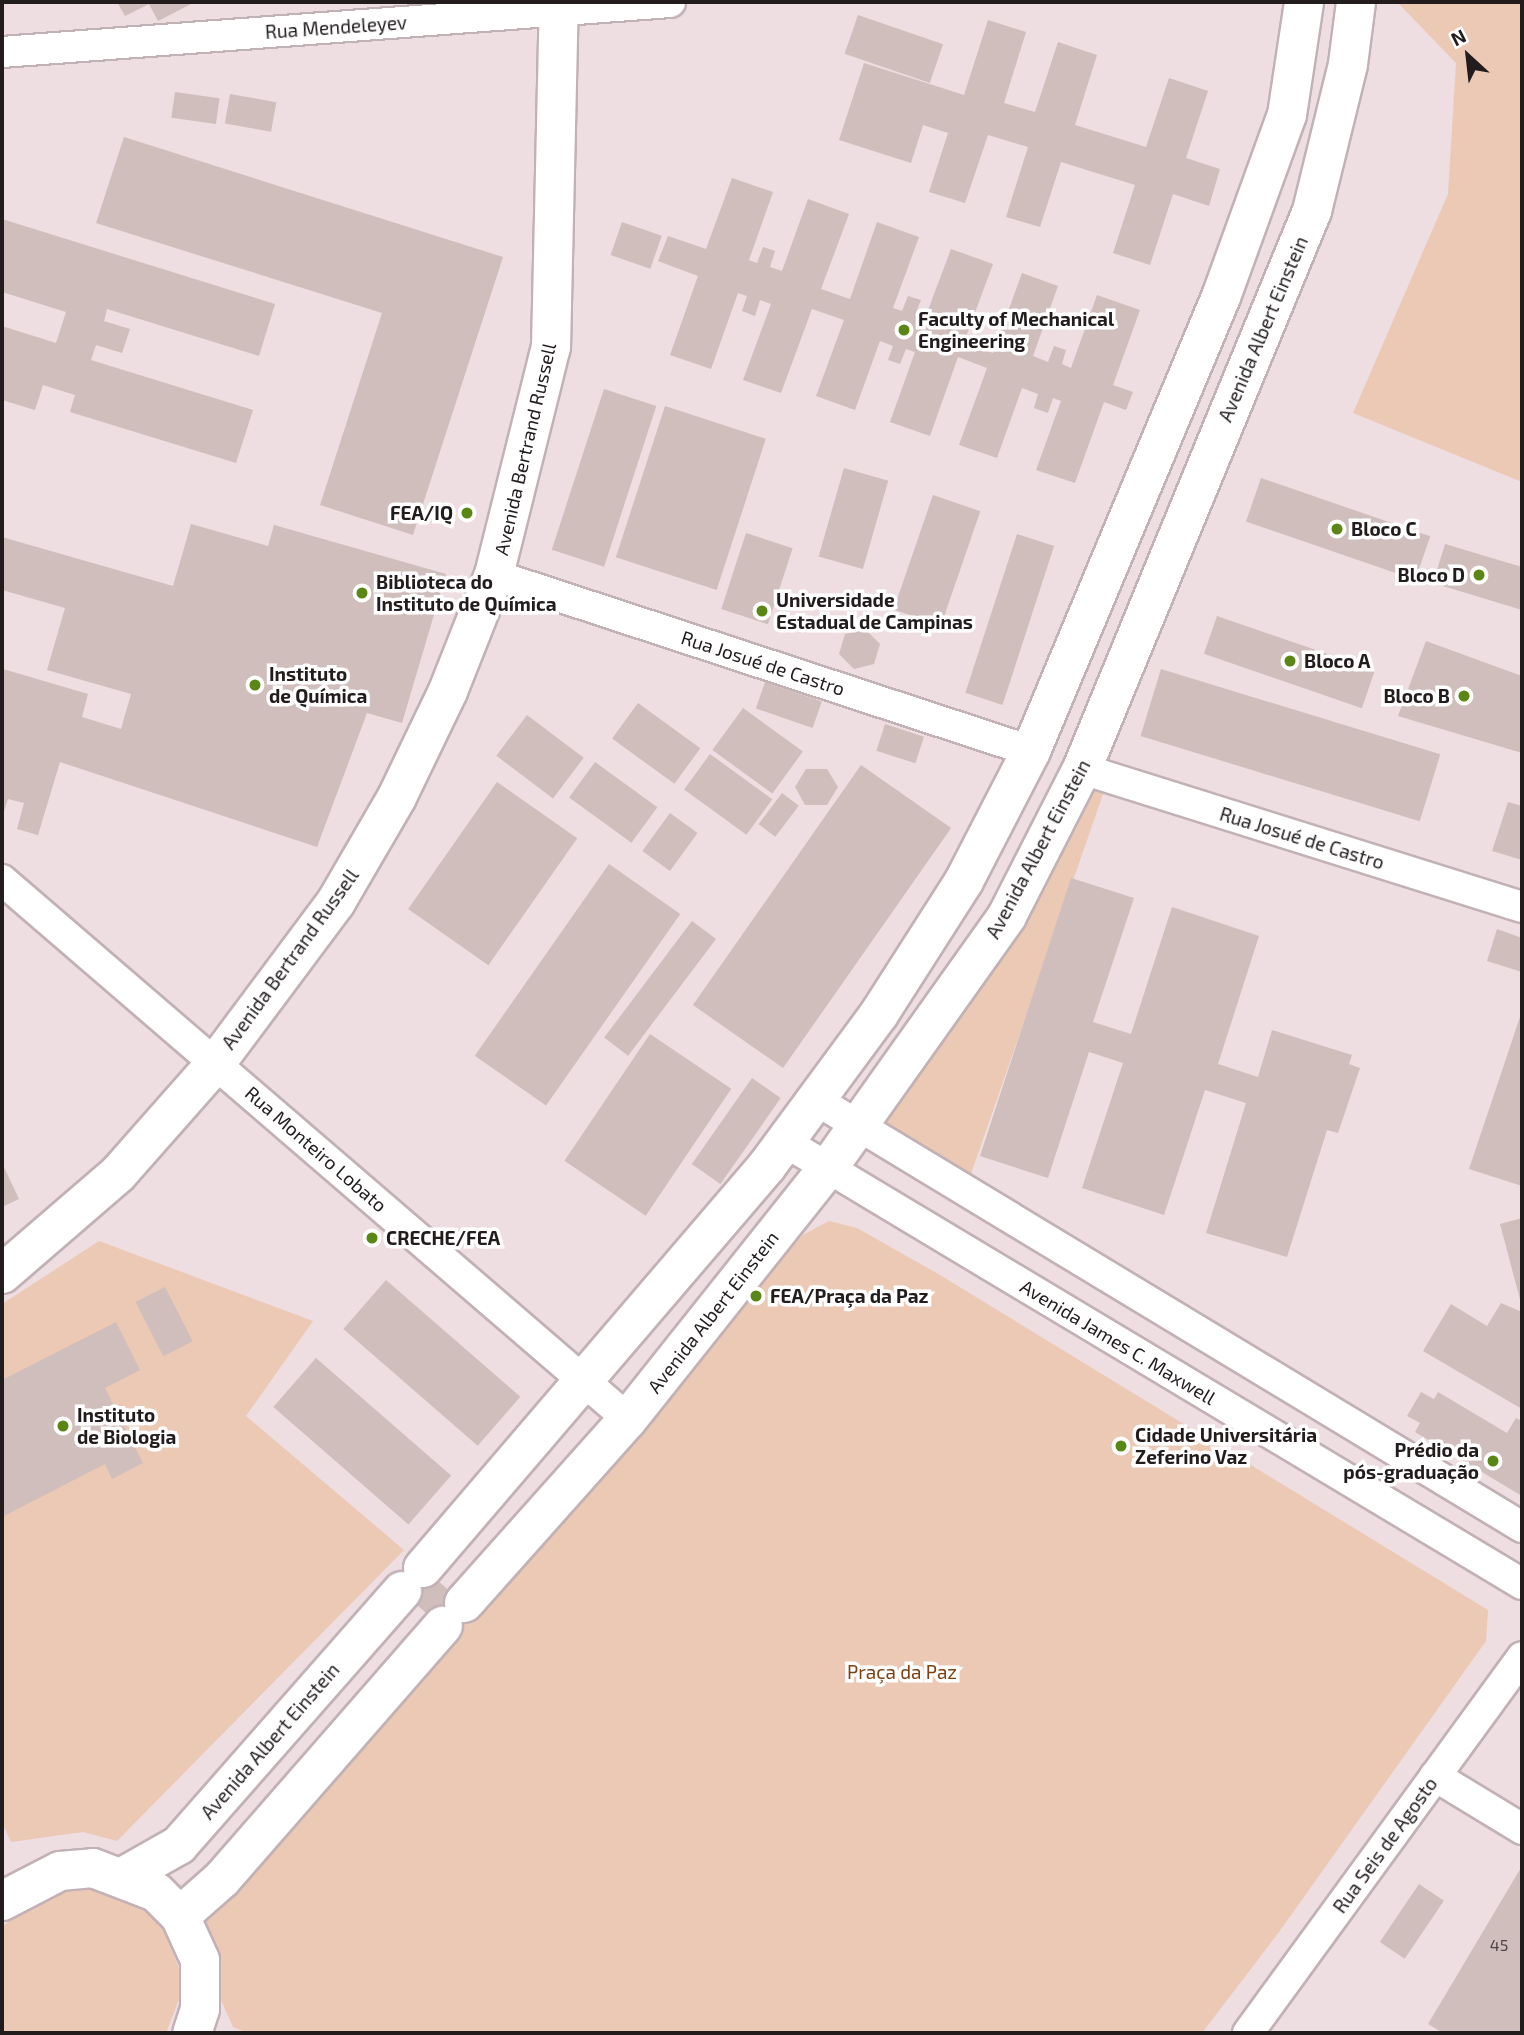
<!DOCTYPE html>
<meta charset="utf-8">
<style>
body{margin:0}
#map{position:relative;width:1524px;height:2035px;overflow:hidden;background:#eedde1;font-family:"Exo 2",sans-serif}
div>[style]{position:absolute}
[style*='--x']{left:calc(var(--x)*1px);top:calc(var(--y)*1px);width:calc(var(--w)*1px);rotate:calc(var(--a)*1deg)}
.green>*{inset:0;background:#ebc9b5}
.building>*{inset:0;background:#d0bebc;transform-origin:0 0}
.roads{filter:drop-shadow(2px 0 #c2b1b5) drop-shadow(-2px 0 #c2b1b5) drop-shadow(0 2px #c2b1b5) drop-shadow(0 -2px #c2b1b5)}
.street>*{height:30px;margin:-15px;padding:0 15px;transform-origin:15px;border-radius:15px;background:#fff}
.secondary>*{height:38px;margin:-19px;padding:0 19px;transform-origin:19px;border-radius:19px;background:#fff}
.dots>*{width:19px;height:19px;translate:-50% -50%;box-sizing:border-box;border:4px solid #fff;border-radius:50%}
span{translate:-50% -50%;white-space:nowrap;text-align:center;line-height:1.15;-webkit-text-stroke:7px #fff;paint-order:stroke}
.number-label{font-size:16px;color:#4e4445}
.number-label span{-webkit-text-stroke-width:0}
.street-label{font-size:19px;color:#221c1d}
.poi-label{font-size:19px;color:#221c1d;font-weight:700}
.left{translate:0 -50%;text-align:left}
.right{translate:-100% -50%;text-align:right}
.park-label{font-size:19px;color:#7c4114}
.frame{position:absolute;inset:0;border:4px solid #221c1d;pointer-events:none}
.north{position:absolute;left:1433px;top:21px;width:70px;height:70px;-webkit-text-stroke:5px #fff;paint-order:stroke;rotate:333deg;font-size:19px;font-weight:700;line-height:28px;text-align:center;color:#221c1d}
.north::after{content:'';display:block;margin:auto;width:24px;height:32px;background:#221c1d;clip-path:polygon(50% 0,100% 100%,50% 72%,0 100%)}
</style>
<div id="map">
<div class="green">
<div style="clip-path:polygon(1397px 2px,1522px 2px,1522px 482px,1353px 413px,1448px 194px,1456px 63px)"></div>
<div style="clip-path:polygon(1082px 769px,1109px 777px,965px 1191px,858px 1126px)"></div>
<div style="clip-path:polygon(829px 1221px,857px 1228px,940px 1275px,1488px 1610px,1486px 1641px,1279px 1932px,1202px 2033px,248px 2033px,233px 2027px,212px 1980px,202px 1926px,803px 1235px)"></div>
<div style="clip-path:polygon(99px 1241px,313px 1321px,246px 1416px,404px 1550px,117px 1841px,83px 1832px,11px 1842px,2px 1823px,2px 1304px)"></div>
<div style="clip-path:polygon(70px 1886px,96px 1886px,143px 1906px,161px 1924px,180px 1971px,180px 1997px,166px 2033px,2px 2033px,2px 1928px,23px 1905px)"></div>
</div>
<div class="building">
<div style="clip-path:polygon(117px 2px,195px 2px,158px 21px,149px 4px,125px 16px)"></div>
<div style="left:858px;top:15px;width:90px;height:41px;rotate:19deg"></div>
<div style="clip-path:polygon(988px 20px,1026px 32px,1004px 103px,1035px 112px,1058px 42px,1097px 55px,1075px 125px,1146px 147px,1169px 78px,1208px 91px,1186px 158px,1220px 169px,1209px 206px,1173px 194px,1150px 265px,1113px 253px,1135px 185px,1061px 162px,1040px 227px,1006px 217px,1028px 147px,988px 135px,965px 203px,929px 192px,948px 133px,923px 125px,911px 163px,839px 140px,864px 63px,964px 95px)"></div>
<div style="left:175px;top:92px;width:45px;height:26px;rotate:8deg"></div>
<div style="left:230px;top:94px;width:47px;height:30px;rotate:10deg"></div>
<div style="clip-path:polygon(124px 137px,503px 257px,413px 535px,320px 505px,382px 313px,96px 223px)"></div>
<div style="clip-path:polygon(732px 178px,773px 192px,749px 260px,757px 263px,763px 247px,775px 251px,770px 267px,782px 271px,808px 199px,849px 214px,821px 289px,850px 299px,877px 222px,919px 237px,893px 308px,902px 311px,908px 296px,921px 300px,915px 315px,925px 318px,951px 249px,993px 264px,964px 342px,993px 353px,1022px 273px,1058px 286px,1033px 356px,1048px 362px,1054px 346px,1066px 350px,1062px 364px,1071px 368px,1097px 295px,1140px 310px,1113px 385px,1133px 392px,1126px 410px,1104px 402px,1075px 483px,1036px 470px,1061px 401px,1053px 398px,1048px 413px,1034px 408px,1038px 394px,1022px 388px,997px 458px,959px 445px,987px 368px,958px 357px,930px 436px,890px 422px,915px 352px,906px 349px,900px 364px,888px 360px,893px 346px,880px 341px,855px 410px,816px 396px,844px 320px,812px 309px,781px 393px,743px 380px,771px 304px,760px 300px,755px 316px,742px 311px,747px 296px,738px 293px,711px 369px,670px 355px,698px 276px,658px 261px,668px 236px,706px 249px)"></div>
<div style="clip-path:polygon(2px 219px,275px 304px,259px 356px,107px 309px,104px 321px,130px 329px,122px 353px,96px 345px,91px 360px,253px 410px,236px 463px,70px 412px,75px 395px,43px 385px,35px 410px,2px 400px,2px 326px,56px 343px,66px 312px,2px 292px)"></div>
<div style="left:622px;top:222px;width:42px;height:35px;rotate:19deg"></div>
<div style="left:604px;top:389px;width:55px;height:169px;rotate:18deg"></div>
<div style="left:665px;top:406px;width:106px;height:159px;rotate:18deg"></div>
<div style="left:844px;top:468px;width:46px;height:92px;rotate:16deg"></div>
<div style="left:1261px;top:478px;width:179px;height:46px;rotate:19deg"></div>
<div style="left:933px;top:495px;width:50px;height:121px;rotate:19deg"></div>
<div style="clip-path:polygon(191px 524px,268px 546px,274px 525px,446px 574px,402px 723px,367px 713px,317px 847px,60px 762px,38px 835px,17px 829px,24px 803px,8px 799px,2px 817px,3px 669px,88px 694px,82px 717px,121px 729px,131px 694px,47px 670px,65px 608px,2px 590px,2px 537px,173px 586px)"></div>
<div style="left:746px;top:533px;width:49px;height:80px;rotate:18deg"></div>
<div style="left:1017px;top:534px;width:39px;height:167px;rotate:18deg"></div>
<div style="clip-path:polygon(1445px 544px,1522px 567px,1522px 610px,1433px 583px)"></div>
<div style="left:1217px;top:616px;width:167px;height:40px;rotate:19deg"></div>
<div style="clip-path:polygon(865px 629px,880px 644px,874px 664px,854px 669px,839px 654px,845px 634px)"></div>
<div style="clip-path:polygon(1426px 641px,1522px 676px,1522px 753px,1398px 716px)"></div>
<div style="left:1161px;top:669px;width:292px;height:70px;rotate:17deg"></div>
<div style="left:765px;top:682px;width:60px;height:28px;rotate:19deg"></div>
<div style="left:638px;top:703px;width:77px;height:44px;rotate:36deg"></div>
<div style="left:743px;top:708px;width:74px;height:52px;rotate:36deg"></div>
<div style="left:527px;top:715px;width:71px;height:51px;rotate:37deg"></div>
<div style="left:885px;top:724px;width:41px;height:28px;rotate:18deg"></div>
<div style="left:710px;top:754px;width:77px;height:44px;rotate:36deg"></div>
<div style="left:595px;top:762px;width:77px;height:44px;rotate:36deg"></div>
<div style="left:861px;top:765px;width:110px;height:293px;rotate:35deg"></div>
<div style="clip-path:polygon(806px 769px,827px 769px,838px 787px,827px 805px,805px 805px,795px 787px)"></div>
<div style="left:497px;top:782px;width:98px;height:155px;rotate:35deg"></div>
<div style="left:782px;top:793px;width:21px;height:39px;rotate:37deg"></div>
<div style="clip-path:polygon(1508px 802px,1522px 806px,1522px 860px,1492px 851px)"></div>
<div style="left:670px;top:813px;width:34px;height:47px;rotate:36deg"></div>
<div style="left:609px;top:864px;width:87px;height:234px;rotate:35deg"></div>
<div style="clip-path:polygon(1071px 878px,1134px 898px,1093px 1022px,1131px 1034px,1172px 907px,1259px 936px,1218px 1064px,1258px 1077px,1272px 1030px,1352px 1055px,1349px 1064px,1360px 1068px,1338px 1133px,1327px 1130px,1287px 1257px,1206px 1233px,1246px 1103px,1205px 1090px,1164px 1215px,1082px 1188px,1123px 1063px,1089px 1052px,1048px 1178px,980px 1156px)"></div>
<div style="left:692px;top:921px;width:30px;height:146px;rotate:37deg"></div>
<div style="clip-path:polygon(1497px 929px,1522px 938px,1522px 972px,1487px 961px)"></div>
<div style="clip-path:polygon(1522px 1011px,1522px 1186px,1469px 1169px)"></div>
<div style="left:650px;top:1034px;width:98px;height:153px;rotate:34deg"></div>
<div style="left:752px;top:1078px;width:35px;height:105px;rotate:35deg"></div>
<div style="clip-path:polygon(2px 1163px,19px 1199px,2px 1207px)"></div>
<div style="clip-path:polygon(1522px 1218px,1522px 1303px,1521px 1303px,1500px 1224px)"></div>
<div style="left:386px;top:1280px;width:178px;height:65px;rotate:41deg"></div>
<div style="left:165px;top:1287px;width:61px;height:33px;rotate:63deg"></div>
<div style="clip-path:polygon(1501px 1303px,1522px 1312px,1522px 1409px,1423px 1351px,1451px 1304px,1487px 1326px)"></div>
<div style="clip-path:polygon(116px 1322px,140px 1370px,105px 1388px,143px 1463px,112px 1479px,105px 1464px,2px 1517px,2px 1380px)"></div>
<div style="left:316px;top:1358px;width:179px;height:65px;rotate:41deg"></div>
<div style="clip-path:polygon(1421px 1392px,1434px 1399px,1438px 1392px,1507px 1433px,1516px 1418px,1522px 1421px,1522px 1496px,1415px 1432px,1420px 1423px,1407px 1416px)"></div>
<div style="left:415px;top:1560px;width:75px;height:32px;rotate:42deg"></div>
<div style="clip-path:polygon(1522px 1866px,1522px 2033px,1443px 2033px,1428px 2024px)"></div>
<div style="left:1419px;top:1884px;width:30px;height:70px;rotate:34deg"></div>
</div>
<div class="roads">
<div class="street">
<div style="--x:2;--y:52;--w:670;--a:-4.28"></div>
<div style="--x:494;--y:575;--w:565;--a:18.15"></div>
<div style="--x:1082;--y:769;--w:461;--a:17.4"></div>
<div style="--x:2;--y:880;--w:826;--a:40.73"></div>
<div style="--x:816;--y:1100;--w:825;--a:31.17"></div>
<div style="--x:785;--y:1142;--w:859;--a:30.95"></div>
<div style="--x:1435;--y:1776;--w:102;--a:31.3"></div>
<div style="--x:1248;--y:2033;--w:465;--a:-53.9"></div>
</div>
<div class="secondary">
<div style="--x:2;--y:1274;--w:153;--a:-40.8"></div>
<div style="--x:118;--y:1174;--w:148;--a:-48.6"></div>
<div style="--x:216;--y:1063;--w:201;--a:-53.3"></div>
<div style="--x:336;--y:902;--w:121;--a:-59.8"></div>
<div style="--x:397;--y:797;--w:118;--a:-64.3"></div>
<div style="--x:448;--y:691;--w:125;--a:-68.4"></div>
<div style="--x:494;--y:575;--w:235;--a:-76"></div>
<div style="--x:551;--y:347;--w:345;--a:-88.7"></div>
<div style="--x:423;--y:1568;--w:529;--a:-49.45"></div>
<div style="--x:767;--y:1166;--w:189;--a:-53.6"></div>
<div style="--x:879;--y:1014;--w:158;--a:-57.4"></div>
<div style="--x:964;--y:881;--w:146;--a:-62.7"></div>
<div style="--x:1031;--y:751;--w:492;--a:-67.3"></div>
<div style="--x:1221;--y:297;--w:194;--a:-70.1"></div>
<div style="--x:1287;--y:115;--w:114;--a:-81.4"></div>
<div style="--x:464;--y:1603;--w:246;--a:-48.3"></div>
<div style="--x:628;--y:1419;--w:321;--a:-51.5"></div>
<div style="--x:828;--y:1168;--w:309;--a:-54.6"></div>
<div style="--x:1007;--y:916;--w:165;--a:-63"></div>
<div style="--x:1082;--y:769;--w:604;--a:-67.6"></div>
<div style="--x:1312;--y:211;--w:151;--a:-76.2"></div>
<div style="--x:1348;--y:64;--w:63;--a:-82.6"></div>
<div style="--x:126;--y:1875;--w:61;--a:-29.5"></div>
<div style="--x:179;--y:1845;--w:338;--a:-48.7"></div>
<div style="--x:2;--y:1901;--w:65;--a:-27.3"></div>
<div style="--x:60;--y:1871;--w:33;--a:-5"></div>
<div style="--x:93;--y:1868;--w:67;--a:20.9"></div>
<div style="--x:156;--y:1892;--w:34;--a:45"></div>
<div style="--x:180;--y:1916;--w:48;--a:65.6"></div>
<div style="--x:200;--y:1960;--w:49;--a:90"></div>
<div style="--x:200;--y:2009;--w:25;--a:108"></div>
<div style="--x:180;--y:1916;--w:56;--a:-41.4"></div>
<div style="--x:222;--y:1879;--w:336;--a:-48.9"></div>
</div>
</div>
<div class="dots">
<div style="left:904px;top:330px;background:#598614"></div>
<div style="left:467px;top:513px;background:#598614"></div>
<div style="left:1337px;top:529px;background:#598614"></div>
<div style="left:1479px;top:575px;background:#598614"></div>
<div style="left:362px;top:593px;background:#598614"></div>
<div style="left:762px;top:611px;background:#598614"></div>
<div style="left:1290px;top:661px;background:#598614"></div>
<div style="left:255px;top:685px;background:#598614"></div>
<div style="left:1464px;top:696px;background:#598614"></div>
<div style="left:372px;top:1238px;background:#598614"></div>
<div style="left:756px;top:1296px;background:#598614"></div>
<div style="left:63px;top:1426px;background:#598614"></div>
<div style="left:1121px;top:1446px;background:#598614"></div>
<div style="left:1493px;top:1461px;background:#598614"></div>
</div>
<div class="number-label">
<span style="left:1499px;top:1945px">45</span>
</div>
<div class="street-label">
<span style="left:336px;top:27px;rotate:-4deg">Rua Mendeleyev</span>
<span style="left:1263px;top:329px;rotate:-67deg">Avenida Albert Einstein</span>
<span style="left:525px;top:449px;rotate:-77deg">Avenida Bertrand Russell</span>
<span style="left:763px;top:663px;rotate:18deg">Rua Josué de Castro</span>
<span style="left:1302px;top:838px;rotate:17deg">Rua Josué de Castro</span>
<span style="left:1038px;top:849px;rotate:-62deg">Avenida Albert Einstein</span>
<span style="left:290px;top:959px;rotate:-54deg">Avenida Bertrand Russell</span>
<span style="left:316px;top:1149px;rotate:41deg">Rua Monteiro Lobato</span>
<span style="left:713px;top:1312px;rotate:-52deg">Avenida Albert Einstein</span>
<span style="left:1118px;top:1342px;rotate:31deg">Avenida James C. Maxwell</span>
<span style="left:270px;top:1741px;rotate:-49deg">Avenida Albert Einstein</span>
<span style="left:1385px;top:1845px;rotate:-54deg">Rua Seis de Agosto</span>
</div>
<div class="poi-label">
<span class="left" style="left:918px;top:330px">Faculty of Mechanical<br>Engineering</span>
<span class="right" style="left:453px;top:513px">FEA/IQ</span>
<span class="left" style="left:1351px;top:529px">Bloco C</span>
<span class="right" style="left:1465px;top:575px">Bloco D</span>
<span class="left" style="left:376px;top:593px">Biblioteca do<br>Instituto de Química</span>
<span class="left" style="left:776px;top:611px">Universidade<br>Estadual de Campinas</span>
<span class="left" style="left:1304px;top:661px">Bloco A</span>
<span class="left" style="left:269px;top:685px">Instituto<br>de Química</span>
<span class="right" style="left:1450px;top:696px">Bloco B</span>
<span class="left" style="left:386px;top:1238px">CRECHE/FEA</span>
<span class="left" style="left:770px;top:1296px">FEA/Praça da Paz</span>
<span class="left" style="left:77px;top:1426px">Instituto<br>de Biologia</span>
<span class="left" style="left:1135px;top:1446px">Cidade Universitária<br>Zeferino Vaz</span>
<span class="right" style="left:1479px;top:1461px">Prédio da<br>pós-graduação</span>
</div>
<div class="park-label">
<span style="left:902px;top:1672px">Praça da Paz</span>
</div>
<div class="frame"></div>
<div class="north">N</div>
</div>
